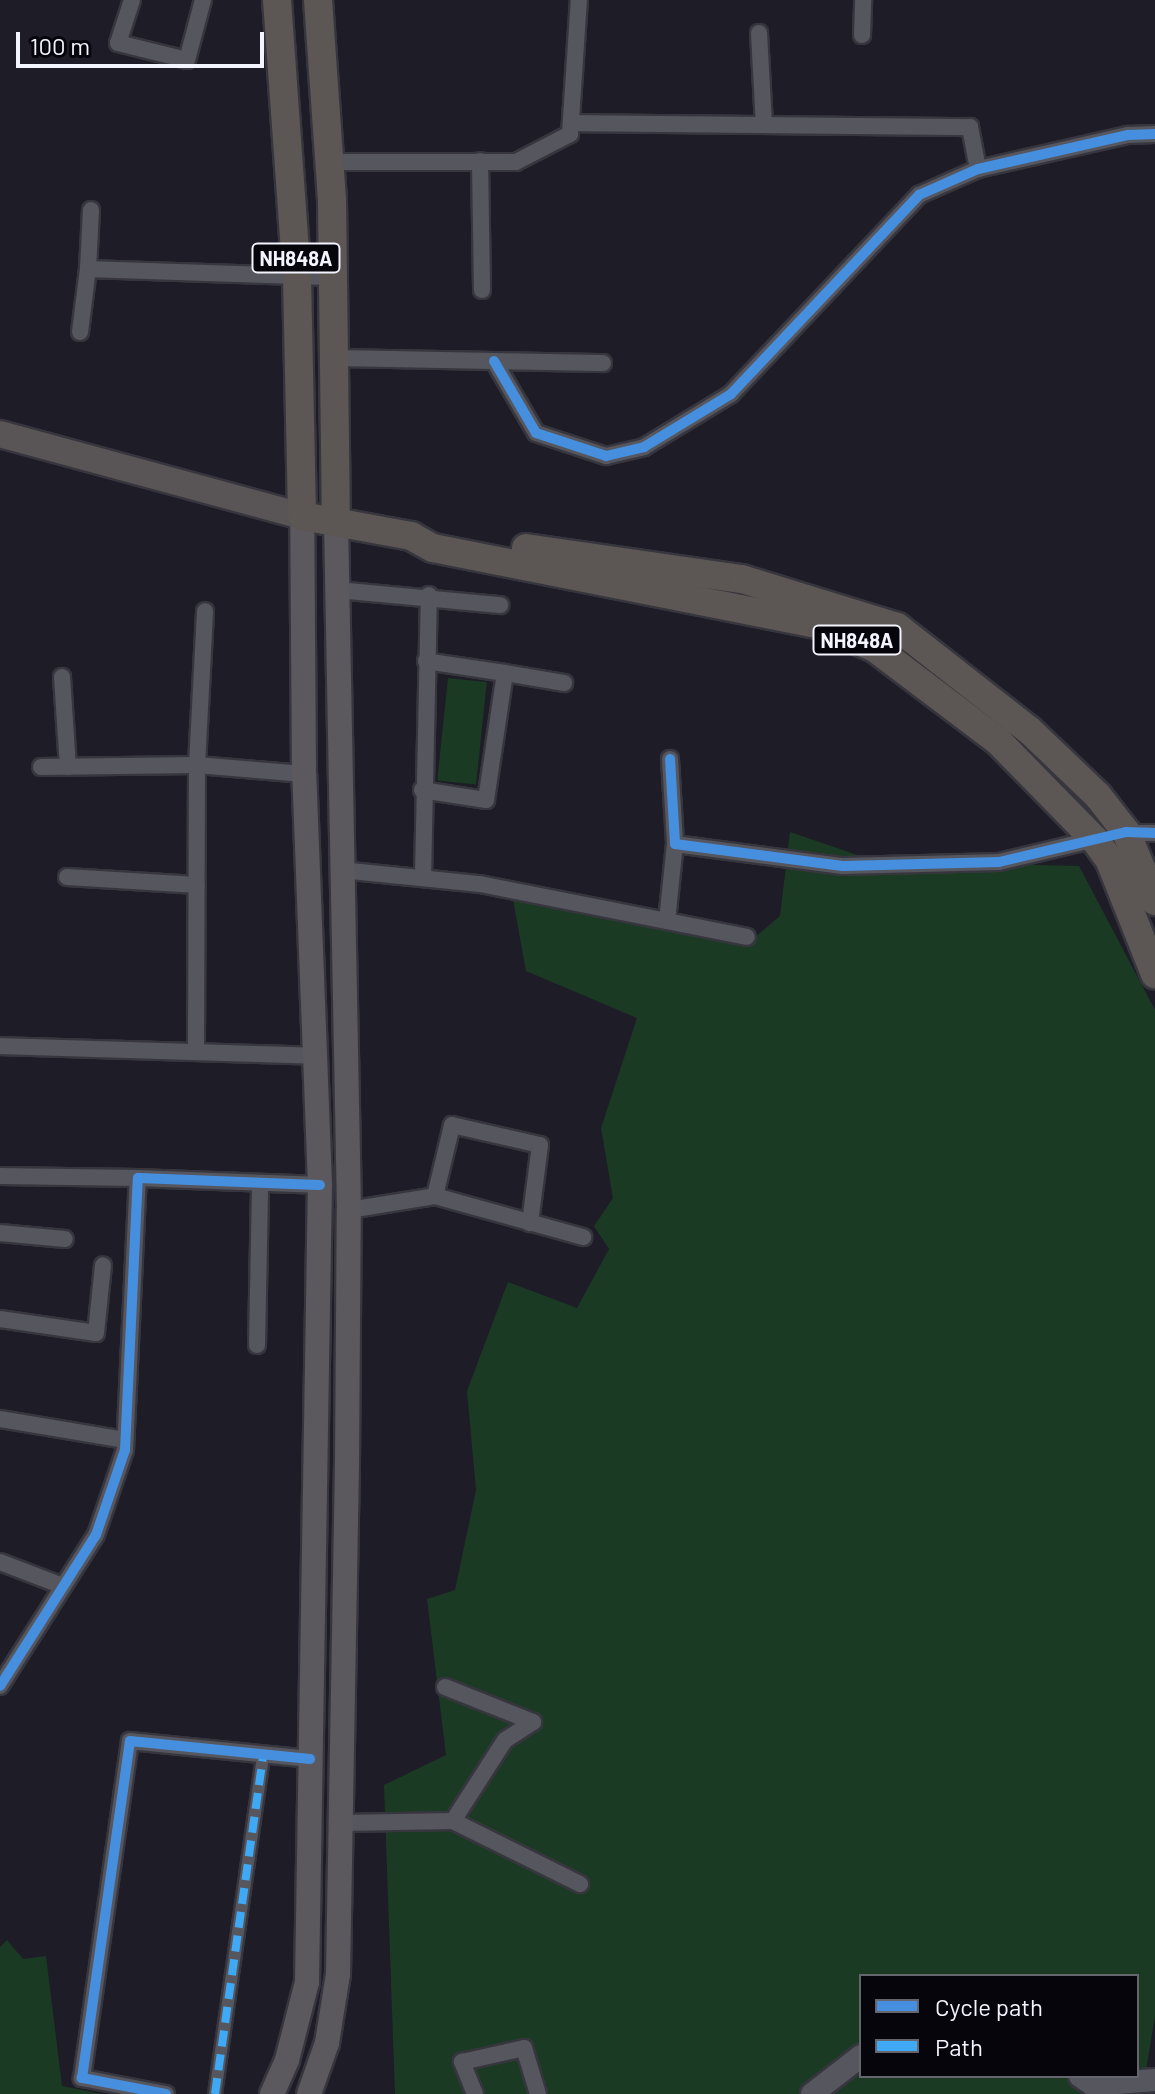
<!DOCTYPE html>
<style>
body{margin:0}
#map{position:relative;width:1155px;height:2094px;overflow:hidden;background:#1e1c27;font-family:Barlow,sans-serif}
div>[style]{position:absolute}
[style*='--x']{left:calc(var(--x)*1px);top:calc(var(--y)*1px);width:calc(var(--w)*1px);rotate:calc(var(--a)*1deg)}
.green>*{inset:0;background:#1b3a24;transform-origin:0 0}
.roads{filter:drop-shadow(2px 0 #37363e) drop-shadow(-2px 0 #37363e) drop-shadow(0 2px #37363e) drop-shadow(0 -2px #37363e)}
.pedestrian>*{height:12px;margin:-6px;padding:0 6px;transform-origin:6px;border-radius:6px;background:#56565e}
.minor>*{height:16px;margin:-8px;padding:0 8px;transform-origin:8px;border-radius:8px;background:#56565e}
.tertiary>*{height:22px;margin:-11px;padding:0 11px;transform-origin:11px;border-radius:11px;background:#56565e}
.secondary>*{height:24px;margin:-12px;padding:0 12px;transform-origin:12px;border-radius:12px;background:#5b595d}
.primary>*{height:26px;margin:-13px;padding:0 13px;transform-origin:13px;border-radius:13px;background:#595455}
.trunk>*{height:28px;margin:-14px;padding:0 14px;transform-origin:14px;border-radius:14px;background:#5c5654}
.quiet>*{height:8px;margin-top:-4px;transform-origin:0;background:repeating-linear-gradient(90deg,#3fa9f5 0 16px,transparent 0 24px)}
.cycleway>*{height:10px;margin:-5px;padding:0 5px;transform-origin:5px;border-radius:5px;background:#468fdf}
span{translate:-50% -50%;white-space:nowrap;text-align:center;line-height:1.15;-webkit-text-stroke:6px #06050c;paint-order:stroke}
.shield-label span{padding:2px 6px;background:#06050c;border:2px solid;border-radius:6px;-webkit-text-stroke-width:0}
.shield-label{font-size:20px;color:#f4f4fe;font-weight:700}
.legend{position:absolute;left:859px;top:1974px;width:280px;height:104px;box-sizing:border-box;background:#06050c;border:2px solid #65656d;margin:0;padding:10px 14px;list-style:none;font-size:24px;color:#f4f4fe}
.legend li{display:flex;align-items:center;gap:16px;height:40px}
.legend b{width:40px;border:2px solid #65656d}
.scale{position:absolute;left:16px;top:32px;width:248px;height:36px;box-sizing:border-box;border:4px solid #f4f4fe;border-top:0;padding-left:10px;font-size:24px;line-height:28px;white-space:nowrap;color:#f4f4fe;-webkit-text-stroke:6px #06050c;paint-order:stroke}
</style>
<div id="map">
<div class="green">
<div style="left:448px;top:678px;width:39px;height:103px;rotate:6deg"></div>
<div style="clip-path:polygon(evenodd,790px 832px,875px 861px,1079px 866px,1155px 1010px,1155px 2016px,1142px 2094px,395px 2094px,384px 1785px,446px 1755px,427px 1599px,455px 1590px,476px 1490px,467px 1391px,508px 1282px,577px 1308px,609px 1249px,594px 1226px,613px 1198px,601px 1128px,637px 1018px,526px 971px,512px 894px,754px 938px,780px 916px,790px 832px,861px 1976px,1137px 1976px,1137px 2076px,861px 2076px,861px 1976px)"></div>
<div style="clip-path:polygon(7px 1940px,23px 1959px,46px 1956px,62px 2086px,102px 2094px,0 2094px,0 1947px)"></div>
</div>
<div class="roads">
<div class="pedestrian">
<div style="--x:215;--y:2094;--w:342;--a:-81.9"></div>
</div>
<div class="minor">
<div style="--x:132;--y:0;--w:45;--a:108"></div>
<div style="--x:118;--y:43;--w:71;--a:13.8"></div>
<div style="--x:187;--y:60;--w:62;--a:-75.1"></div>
<div style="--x:759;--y:33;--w:92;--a:86.9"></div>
<div style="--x:862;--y:35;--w:35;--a:-88"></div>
<div style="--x:571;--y:123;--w:399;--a:0.6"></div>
<div style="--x:970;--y:127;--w:43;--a:79.2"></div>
<div style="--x:480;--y:161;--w:129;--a:89.1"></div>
<div style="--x:331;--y:162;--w:185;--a:0"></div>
<div style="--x:516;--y:162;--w:61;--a:-27.4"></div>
<div style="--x:570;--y:134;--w:134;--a:-86.2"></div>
<div style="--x:88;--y:269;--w:59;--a:-87.1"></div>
<div style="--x:80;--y:332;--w:64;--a:-82.8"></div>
<div style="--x:88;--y:269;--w:246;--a:1.9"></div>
<div style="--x:332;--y:358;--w:271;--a:1.1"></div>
<div style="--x:494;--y:361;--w:83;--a:59.7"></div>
<div style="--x:536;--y:433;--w:74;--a:18.2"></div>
<div style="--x:606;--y:456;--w:39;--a:-13"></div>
<div style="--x:644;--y:447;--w:102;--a:-31.3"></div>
<div style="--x:731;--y:394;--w:274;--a:-46.6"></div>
<div style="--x:919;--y:195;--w:64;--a:-23.8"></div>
<div style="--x:978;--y:169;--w:154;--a:-12.8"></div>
<div style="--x:1128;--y:135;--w:27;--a:-2"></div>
<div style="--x:337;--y:590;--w:164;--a:5.3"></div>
<div style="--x:505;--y:673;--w:60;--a:9.6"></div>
<div style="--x:62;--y:677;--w:90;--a:86.2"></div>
<div style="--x:670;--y:759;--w:85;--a:86.6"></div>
<div style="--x:675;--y:844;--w:169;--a:7.5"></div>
<div style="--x:843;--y:866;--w:156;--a:-1.5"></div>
<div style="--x:999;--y:862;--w:104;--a:-13.4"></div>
<div style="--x:41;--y:767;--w:156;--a:-0.7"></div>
<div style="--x:197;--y:765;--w:107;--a:4.8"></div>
<div style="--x:422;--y:790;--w:65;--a:8.9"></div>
<div style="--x:486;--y:800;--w:128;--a:-81.5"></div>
<div style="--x:505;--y:673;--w:80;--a:-171.4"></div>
<div style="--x:1122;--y:833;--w:33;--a:0"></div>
<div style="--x:341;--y:870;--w:140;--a:5.8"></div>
<div style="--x:480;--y:884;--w:272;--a:11.2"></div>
<div style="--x:67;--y:877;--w:130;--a:3.5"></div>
<div style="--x:423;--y:878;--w:283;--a:-88.8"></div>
<div style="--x:667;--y:921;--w:77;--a:-84.1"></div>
<div style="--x:0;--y:1046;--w:314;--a:1.8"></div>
<div style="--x:196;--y:1050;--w:285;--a:-89.8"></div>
<div style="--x:197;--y:765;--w:154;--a:-87"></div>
<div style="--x:0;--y:1176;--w:138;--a:0.8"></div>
<div style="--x:435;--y:1196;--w:73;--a:-76.5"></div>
<div style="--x:452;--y:1125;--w:90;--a:12.8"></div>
<div style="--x:540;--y:1145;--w:79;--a:97.3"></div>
<div style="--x:349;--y:1210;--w:87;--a:-9.2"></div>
<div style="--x:435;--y:1196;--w:154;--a:15.5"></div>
<div style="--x:0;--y:1233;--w:65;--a:5.3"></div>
<div style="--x:0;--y:1319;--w:97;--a:8.3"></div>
<div style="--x:96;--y:1333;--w:68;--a:-84.1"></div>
<div style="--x:257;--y:1345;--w:162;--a:-88.9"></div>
<div style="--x:0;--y:1419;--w:127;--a:9.5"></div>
<div style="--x:0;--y:1562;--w:67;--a:20.9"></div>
<div style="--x:0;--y:1686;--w:179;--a:-57.6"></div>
<div style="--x:96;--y:1535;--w:90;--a:-71.2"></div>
<div style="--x:125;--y:1450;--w:272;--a:-87.3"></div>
<div style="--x:138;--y:1178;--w:182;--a:2.2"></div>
<div style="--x:445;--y:1687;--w:95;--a:21.7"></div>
<div style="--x:533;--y:1722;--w:33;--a:147"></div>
<div style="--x:505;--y:1740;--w:96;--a:122.7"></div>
<div style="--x:341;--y:1823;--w:112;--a:-1"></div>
<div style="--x:453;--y:1821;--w:142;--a:26.4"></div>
<div style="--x:166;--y:2094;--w:86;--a:-169.2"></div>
<div style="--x:82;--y:2078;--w:340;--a:-81.9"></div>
<div style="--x:130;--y:1741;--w:181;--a:5.7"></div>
<div style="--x:475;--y:2094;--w:35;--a:-112"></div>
<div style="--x:462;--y:2062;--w:64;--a:-12.7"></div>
<div style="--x:524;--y:2048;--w:48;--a:73.1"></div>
</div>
<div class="tertiary">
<div style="--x:1080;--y:2076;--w:16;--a:35"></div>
<div style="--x:1093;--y:2085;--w:62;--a:-4.6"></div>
<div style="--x:812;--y:2094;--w:62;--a:-37.8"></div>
</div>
<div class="secondary">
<div style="--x:272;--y:2094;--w:37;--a:-66"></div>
<div style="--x:287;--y:2060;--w:81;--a:-75.6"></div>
<div style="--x:307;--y:1982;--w:797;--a:-89.07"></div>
<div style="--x:320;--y:1185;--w:411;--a:-92.2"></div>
<div style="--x:304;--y:774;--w:258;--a:-90.4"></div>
<div style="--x:309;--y:2094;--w:54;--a:-70.6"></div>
<div style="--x:327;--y:2043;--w:70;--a:-80.9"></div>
<div style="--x:338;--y:1974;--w:509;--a:-88.99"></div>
<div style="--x:347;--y:1465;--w:255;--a:-89.6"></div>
<div style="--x:349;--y:1210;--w:689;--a:-91.08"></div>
</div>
<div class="primary">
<div style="--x:0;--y:434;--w:313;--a:15.2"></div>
</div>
<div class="trunk">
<div style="--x:277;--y:0;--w:277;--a:85.9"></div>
<div style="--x:297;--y:276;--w:240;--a:88.8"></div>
<div style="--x:302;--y:516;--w:111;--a:10.4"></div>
<div style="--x:411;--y:536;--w:25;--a:29"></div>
<div style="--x:433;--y:548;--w:396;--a:11.2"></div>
<div style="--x:821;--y:625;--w:59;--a:23.1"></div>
<div style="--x:875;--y:648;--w:154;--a:37.1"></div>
<div style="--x:998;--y:741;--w:139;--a:45.6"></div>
<div style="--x:1095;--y:840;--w:26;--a:54"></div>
<div style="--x:1110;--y:861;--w:122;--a:68.3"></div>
<div style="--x:318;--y:0;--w:200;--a:86"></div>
<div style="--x:332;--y:200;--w:321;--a:89.3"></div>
<div style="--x:526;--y:548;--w:218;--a:8.2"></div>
<div style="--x:742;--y:579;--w:162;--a:17.2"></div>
<div style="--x:897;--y:627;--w:167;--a:38"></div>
<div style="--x:1029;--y:730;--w:95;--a:43.7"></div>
<div style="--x:1098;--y:796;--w:46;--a:52.1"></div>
<div style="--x:1126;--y:832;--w:75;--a:67.2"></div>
</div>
</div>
<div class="quiet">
<div style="--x:215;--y:2094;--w:342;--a:-81.9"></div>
</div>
<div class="cycleway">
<div style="--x:494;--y:361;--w:83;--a:59.7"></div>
<div style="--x:536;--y:433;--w:74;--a:18.2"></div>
<div style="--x:606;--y:456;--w:39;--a:-13"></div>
<div style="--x:644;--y:447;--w:102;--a:-31.3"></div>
<div style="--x:731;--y:394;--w:274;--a:-46.6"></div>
<div style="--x:919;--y:195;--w:64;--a:-23.8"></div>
<div style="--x:978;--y:169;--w:154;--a:-12.8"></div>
<div style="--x:1128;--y:135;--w:27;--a:-2"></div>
<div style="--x:670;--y:759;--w:85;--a:86.6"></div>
<div style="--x:675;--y:844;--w:169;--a:7.5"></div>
<div style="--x:843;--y:866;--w:156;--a:-1.5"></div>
<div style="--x:999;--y:862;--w:130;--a:-13.3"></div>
<div style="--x:1126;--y:832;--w:29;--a:2"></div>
<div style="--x:0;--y:1686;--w:179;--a:-57.6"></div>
<div style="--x:96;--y:1535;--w:90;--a:-71.2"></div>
<div style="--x:125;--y:1450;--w:272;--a:-87.3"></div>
<div style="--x:138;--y:1178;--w:182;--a:2.2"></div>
<div style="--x:166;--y:2094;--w:86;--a:-169.2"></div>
<div style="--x:82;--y:2078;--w:340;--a:-81.9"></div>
<div style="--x:130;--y:1741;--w:181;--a:5.7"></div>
</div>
<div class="shield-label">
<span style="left:296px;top:258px">NH848A</span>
<span style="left:857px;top:640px">NH848A</span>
</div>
<ul class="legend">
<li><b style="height:10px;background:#468fdf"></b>Cycle path</li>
<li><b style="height:10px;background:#3fa9f5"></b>Path</li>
</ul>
<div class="scale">100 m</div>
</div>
